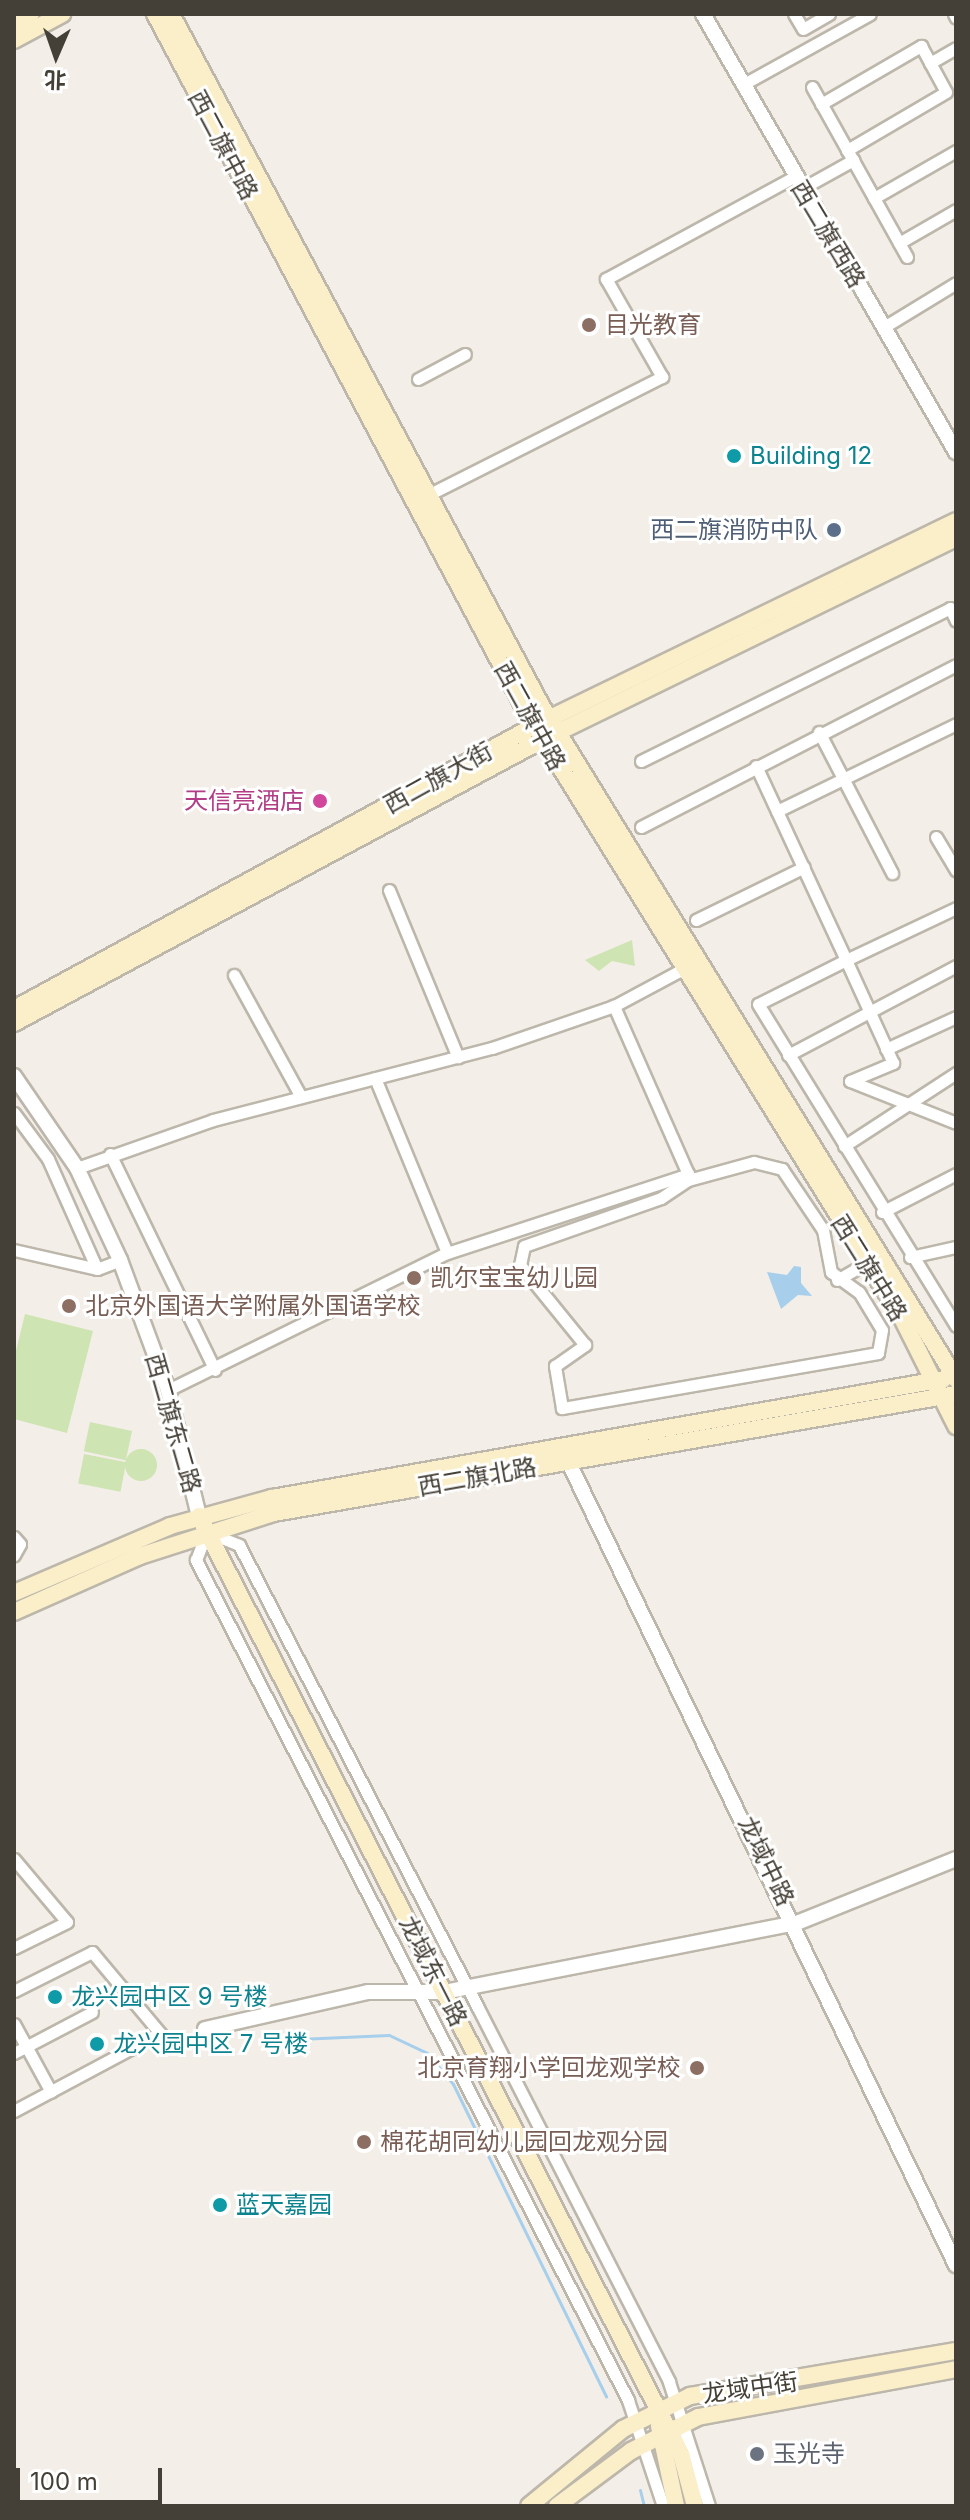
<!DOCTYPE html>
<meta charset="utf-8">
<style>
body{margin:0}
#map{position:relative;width:970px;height:2520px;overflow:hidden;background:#f3efe8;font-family:Inter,"Noto Sans SC",sans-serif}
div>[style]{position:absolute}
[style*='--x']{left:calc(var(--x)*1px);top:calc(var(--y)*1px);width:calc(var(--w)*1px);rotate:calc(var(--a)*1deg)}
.green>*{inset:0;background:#cee4b3;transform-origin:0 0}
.round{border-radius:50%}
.water>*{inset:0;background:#a7cfec}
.stream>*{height:3px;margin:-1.5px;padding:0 1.5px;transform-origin:1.5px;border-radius:1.5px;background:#a7cfec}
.roads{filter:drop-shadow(2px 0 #bdb7ab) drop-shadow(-2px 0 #bdb7ab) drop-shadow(0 2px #bdb7ab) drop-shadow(0 -2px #bdb7ab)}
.minor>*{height:11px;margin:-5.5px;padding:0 5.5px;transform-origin:5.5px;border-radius:5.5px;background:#fff}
.tertiary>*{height:14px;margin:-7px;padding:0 7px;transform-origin:7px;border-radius:7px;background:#fff}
.secondary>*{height:16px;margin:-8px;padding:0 8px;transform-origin:8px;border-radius:8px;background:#fbefc9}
.dots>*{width:22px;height:22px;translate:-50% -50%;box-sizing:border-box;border:4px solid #fff;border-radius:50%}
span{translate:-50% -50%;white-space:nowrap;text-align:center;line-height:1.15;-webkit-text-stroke:6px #fff;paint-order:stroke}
.street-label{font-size:24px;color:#454037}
.education-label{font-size:24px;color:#785e54}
.left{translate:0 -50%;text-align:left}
.right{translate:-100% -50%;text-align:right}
.culture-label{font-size:24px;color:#0d838f}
.service-label{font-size:24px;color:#4e5e75}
.hotel-label{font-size:24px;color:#b23c85}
.worship-label{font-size:24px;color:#5b616d}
.frame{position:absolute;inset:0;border:16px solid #454037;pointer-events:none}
.north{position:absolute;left:16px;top:16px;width:80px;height:80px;-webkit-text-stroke:6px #fff;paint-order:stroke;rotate:182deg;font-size:22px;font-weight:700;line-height:32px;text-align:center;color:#454037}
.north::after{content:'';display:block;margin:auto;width:28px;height:36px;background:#454037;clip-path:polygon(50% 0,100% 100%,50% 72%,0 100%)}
.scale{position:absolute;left:16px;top:2468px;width:146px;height:36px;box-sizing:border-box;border:4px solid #454037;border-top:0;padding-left:10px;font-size:24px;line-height:28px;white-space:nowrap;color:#454037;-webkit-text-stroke:6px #fff;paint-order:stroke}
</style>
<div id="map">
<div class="green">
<div style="clip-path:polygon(632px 940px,635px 966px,612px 961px,599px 971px,585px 960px)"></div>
<div style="clip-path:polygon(25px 1314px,93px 1331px,67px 1433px,14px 1419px,14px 1359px)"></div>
<div style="left:90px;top:1422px;width:43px;height:30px;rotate:12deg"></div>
<div class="round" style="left:125px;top:1449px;width:32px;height:32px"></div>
<div style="left:84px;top:1454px;width:43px;height:30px;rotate:11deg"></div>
</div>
<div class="water">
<div style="clip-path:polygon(794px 1266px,801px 1267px,801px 1283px,812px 1296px,798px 1295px,781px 1309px,767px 1272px,787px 1275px)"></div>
</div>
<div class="stream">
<div style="--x:298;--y:2039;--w:91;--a:-2.5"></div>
<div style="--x:389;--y:2035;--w:42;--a:25.3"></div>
<div style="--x:427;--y:2053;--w:40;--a:50"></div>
<div style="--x:453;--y:2084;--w:348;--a:63.9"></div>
<div style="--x:640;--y:2490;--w:16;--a:76"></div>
</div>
<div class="roads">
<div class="minor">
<div style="--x:794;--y:14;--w:17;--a:59"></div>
<div style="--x:803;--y:29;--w:30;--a:-30"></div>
<div style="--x:954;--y:14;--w:4;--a:63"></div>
<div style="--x:930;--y:63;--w:30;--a:-30"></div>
<div style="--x:742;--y:85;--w:146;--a:-29"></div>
<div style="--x:812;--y:87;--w:127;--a:60.8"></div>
<div style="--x:821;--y:104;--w:116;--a:-30.1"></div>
<div style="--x:921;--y:46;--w:52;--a:61.5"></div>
<div style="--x:946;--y:92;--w:115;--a:149.6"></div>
<div style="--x:801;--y:189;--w:60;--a:-29.1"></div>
<div style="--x:899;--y:243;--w:66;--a:-30.1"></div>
<div style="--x:907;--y:257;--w:68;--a:-119.2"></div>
<div style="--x:874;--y:198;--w:95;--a:-29.8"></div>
<div style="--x:884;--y:327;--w:84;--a:-31.4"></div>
<div style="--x:418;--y:379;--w:53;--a:-28"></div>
<div style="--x:424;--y:497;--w:267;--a:-26.8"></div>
<div style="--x:662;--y:377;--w:113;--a:-119.7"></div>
<div style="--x:606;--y:279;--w:214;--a:-28.5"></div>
<div style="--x:819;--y:732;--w:159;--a:62.6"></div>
<div style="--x:641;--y:761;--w:345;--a:-26.3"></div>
<div style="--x:950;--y:608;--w:14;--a:65"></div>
<div style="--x:756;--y:766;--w:214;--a:65.1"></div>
<div style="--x:846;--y:960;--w:98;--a:153.4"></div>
<div style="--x:758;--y:1004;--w:378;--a:58.4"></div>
<div style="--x:777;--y:811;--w:199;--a:-25.9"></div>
<div style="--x:641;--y:827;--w:354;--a:-27.2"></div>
<div style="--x:936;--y:837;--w:39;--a:59"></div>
<div style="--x:389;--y:890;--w:181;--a:67.6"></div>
<div style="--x:696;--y:920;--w:120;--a:-26.1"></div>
<div style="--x:234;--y:975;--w:139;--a:61.2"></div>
<div style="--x:886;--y:1049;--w:77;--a:-24.6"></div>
<div style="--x:788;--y:1055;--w:190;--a:-27.9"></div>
<div style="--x:375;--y:1078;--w:189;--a:67.6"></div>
<div style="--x:850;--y:1081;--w:47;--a:-22.7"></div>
<div style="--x:893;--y:1063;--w:113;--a:-114.5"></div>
<div style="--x:846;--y:960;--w:122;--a:-25.3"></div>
<div style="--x:850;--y:1081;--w:114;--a:21.6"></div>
<div style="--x:14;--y:1113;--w:57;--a:53.5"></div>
<div style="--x:48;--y:1159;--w:120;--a:66"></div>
<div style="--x:844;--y:1146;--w:134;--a:-33.1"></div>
<div style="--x:110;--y:1154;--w:240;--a:64.1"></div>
<div style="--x:754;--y:1162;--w:29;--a:14"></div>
<div style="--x:782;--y:1169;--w:73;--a:56.1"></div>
<div style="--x:823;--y:1230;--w:43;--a:79.2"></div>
<div style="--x:831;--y:1272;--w:34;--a:36"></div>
<div style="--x:859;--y:1292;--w:44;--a:58.8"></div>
<div style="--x:882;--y:1330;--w:23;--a:100"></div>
<div style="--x:878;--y:1353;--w:321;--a:170.1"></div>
<div style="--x:562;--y:1408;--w:43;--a:-99.5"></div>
<div style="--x:555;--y:1366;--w:37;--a:-35"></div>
<div style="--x:585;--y:1345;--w:103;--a:-129.1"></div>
<div style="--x:520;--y:1265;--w:19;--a:-78"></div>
<div style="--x:524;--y:1246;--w:145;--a:-19.3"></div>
<div style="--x:661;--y:1198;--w:32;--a:-34"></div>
<div style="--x:688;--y:1180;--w:68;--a:-15.3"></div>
<div style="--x:77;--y:1168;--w:144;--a:-19.4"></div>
<div style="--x:213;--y:1120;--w:288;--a:-14.5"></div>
<div style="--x:492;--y:1048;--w:129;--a:-19"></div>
<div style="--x:614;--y:1006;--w:78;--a:-28.2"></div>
<div style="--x:882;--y:1212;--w:83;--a:-27.2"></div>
<div style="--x:14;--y:1250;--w:85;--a:12.9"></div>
<div style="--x:97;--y:1269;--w:25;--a:-21"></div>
<div style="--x:910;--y:1257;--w:47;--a:-12.3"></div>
<div style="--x:837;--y:1280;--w:34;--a:-30"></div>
<div style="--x:168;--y:1390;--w:311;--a:-26.2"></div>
<div style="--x:447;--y:1253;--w:254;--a:-18.1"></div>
<div style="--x:688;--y:1174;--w:184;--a:-113.8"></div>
<div style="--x:14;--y:1537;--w:9;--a:49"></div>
<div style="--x:20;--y:1544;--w:13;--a:119"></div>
<div style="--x:14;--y:1859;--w:82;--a:49.9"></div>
<div style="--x:67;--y:1922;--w:59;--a:153.9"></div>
<div style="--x:14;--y:1991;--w:87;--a:-26.6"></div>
<div style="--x:92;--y:1952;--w:106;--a:50"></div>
<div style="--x:160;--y:2033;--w:166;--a:151.9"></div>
<div style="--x:14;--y:2024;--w:77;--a:61.4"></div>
<div style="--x:14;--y:2053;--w:88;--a:-27.7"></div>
<div style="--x:663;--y:2506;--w:112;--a:-108.3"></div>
<div style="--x:628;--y:2400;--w:945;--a:-117.22"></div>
<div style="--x:196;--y:1560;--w:30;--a:-69"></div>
<div style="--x:207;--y:1532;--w:35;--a:22"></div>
<div style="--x:239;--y:1545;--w:519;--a:62.69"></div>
<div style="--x:477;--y:2006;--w:422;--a:62.9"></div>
<div style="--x:669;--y:2382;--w:130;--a:72.1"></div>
</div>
<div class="tertiary">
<div style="--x:703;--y:14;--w:506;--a:59.99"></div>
<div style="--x:14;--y:1076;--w:112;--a:55.6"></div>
<div style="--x:77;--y:1168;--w:102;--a:64.9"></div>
<div style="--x:120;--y:1260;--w:139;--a:69.7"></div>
<div style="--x:168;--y:1390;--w:130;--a:76.2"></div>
<div style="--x:568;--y:1461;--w:893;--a:64.24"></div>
<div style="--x:205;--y:2029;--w:167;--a:-12.8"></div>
<div style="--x:368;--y:1992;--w:76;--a:0"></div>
<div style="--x:444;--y:1992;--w:360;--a:-11.1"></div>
<div style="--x:797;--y:1923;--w:171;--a:-21.9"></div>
</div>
<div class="secondary">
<div style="--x:155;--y:14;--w:794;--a:61.98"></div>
<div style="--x:528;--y:715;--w:710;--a:58.19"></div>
<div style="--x:902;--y:1318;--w:121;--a:63.4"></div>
<div style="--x:171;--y:14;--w:784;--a:61.83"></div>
<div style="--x:541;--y:705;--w:792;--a:58.38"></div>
<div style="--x:14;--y:23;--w:19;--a:-28"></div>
<div style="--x:14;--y:40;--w:55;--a:-28.4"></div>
<div style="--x:14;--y:1009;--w:592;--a:-28.56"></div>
<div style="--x:534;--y:726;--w:469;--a:-25.9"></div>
<div style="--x:14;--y:1023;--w:599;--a:-28.19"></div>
<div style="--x:542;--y:740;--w:461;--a:-26"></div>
<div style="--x:199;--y:1516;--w:1055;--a:62.8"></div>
<div style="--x:681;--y:2454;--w:54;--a:74.9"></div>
<div style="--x:14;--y:1593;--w:170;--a:-23.2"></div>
<div style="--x:170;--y:1526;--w:106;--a:-15.4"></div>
<div style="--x:272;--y:1498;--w:682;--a:-10.04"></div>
<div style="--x:14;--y:1612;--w:138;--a:-24"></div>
<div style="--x:140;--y:1556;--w:141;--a:-17.8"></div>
<div style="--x:274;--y:1513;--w:692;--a:-9.9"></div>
<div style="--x:659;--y:2426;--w:82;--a:78"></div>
<div style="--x:529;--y:2506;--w:122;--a:-39.3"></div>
<div style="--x:623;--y:2429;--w:75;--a:-26.2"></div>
<div style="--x:690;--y:2396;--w:270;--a:-9.6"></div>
<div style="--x:557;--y:2506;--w:92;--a:-36.6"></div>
<div style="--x:631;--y:2451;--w:75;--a:-26.9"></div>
<div style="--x:698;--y:2417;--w:262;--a:-10.5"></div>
</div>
</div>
<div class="dots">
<div style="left:589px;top:325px;background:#8d6e63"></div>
<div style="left:734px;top:456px;background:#0f9aa8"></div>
<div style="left:834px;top:530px;background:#5c6f8a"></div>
<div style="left:320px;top:801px;background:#d1479c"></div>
<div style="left:414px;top:1278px;background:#8d6e63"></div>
<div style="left:69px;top:1306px;background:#8d6e63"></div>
<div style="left:55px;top:1997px;background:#0f9aa8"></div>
<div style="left:97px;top:2044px;background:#0f9aa8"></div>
<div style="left:697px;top:2068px;background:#8d6e63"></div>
<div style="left:364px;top:2142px;background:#8d6e63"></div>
<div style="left:220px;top:2205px;background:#0f9aa8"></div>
<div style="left:757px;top:2454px;background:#6b7280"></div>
</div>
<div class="street-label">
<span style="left:223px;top:145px;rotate:62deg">西二旗中路</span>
<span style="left:828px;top:234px;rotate:59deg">西二旗西路</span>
<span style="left:530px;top:716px;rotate:61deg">西二旗中路</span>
<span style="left:438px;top:778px;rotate:-29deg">西二旗大街</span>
<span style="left:869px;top:1268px;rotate:58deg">西二旗中路</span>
<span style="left:173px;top:1423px;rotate:74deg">西二旗东二路</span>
<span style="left:477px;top:1477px;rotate:-10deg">西二旗北路</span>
<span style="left:766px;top:1861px;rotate:64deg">龙域中路</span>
<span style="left:433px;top:1971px;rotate:63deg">龙域东一路</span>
<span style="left:750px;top:2388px;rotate:-8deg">龙域中街</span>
</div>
<div class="education-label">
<span class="left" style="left:605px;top:325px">目光教育</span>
<span class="left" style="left:430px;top:1278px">凯尔宝宝幼儿园</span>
<span class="left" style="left:85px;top:1306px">北京外国语大学附属外国语学校</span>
<span class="right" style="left:681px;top:2068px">北京育翔小学回龙观学校</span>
<span class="left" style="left:380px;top:2142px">棉花胡同幼儿园回龙观分园</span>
</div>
<div class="culture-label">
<span class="left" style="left:750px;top:456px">Building 12</span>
<span class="left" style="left:71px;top:1997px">龙兴园中区 9 号楼</span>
<span class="left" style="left:113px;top:2044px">龙兴园中区 7 号楼</span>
<span class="left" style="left:236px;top:2205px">蓝天嘉园</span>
</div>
<div class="service-label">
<span class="right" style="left:818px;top:530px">西二旗消防中队</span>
</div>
<div class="hotel-label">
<span class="right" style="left:304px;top:801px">天信亮酒店</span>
</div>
<div class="worship-label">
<span class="left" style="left:773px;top:2454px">玉光寺</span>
</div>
<div class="frame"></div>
<div class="north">北</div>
<div class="scale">100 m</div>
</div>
